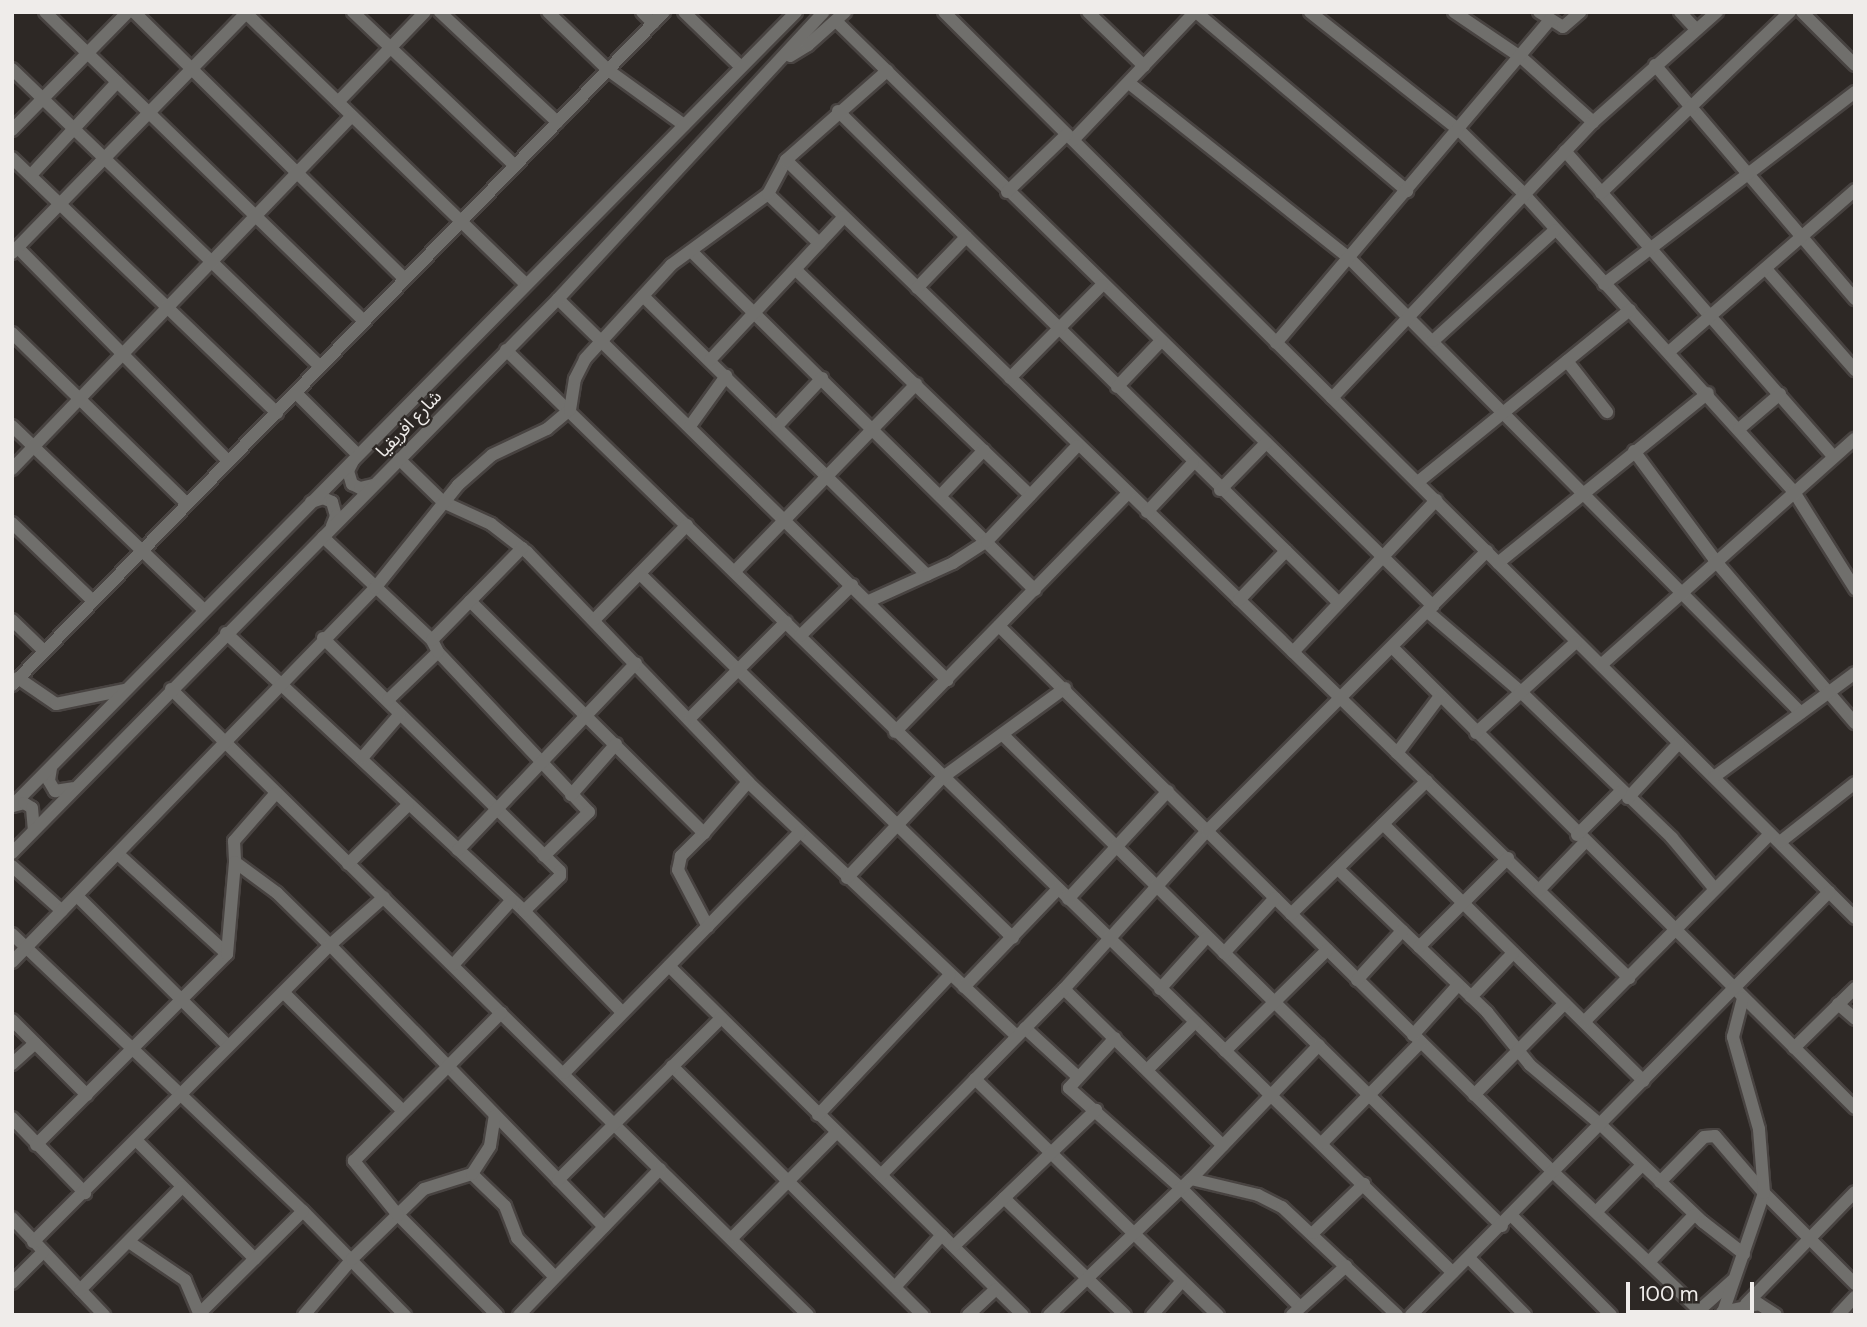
<!DOCTYPE html>
<meta charset="utf-8">
<style>
body{margin:0}
#map{position:relative;width:1867px;height:1327px;overflow:hidden;background:#2d2825;font-family:"DM Sans","Noto Sans Arabic",sans-serif}
div>[style]{position:absolute}
[style*='--x']{left:calc(var(--x)*1px);top:calc(var(--y)*1px);width:calc(var(--w)*1px);rotate:calc(var(--a)*1deg)}
.roads{filter:drop-shadow(2px 0 #484341) drop-shadow(-2px 0 #484341) drop-shadow(0 2px #484341) drop-shadow(0 -2px #484341)}
.minor>*{height:12px;margin:-6px;padding:0 6px;transform-origin:6px;border-radius:6px;background:#706f6c}
span{translate:-50% -50%;white-space:nowrap;text-align:center;line-height:1.15;-webkit-text-stroke:5px #2d2825;paint-order:stroke}
.street-label{font-size:18px;color:#efecea}
.frame{position:absolute;inset:0;border:14px solid #efecea;pointer-events:none}
.scale{position:absolute;left:1626px;top:1282px;width:128px;height:32px;box-sizing:border-box;border:4px solid #efecea;border-top:0;padding-left:9px;font-size:21px;line-height:24px;white-space:nowrap;color:#efecea;-webkit-text-stroke:5px #2d2825;paint-order:stroke}
</style>
<div id="map">
<div class="roads">
<div class="minor">
<div style="--x:45;--y:12;--w:443;--a:44.1"></div>
<div style="--x:134;--y:12;--w:379;--a:44.6"></div>
<div style="--x:245;--y:12;--w:391;--a:44.1"></div>
<div style="--x:353;--y:12;--w:222;--a:43.5"></div>
<div style="--x:440;--y:12;--w:161;--a:43.2"></div>
<div style="--x:548;--y:12;--w:83;--a:44"></div>
<div style="--x:608;--y:70;--w:94;--a:35.9"></div>
<div style="--x:642;--y:12;--w:16;--a:45"></div>
<div style="--x:684;--y:12;--w:79;--a:44"></div>
<div style="--x:944;--y:12;--w:1285;--a:44.84"></div>
<div style="--x:1088;--y:12;--w:78;--a:44"></div>
<div style="--x:1196;--y:12;--w:277;--a:40.3"></div>
<div style="--x:1310;--y:12;--w:190;--a:38.4"></div>
<div style="--x:1459;--y:130;--w:90;--a:44.5"></div>
<div style="--x:1523;--y:193;--w:404;--a:47.8"></div>
<div style="--x:1794;--y:492;--w:115;--a:57.8"></div>
<div style="--x:1454;--y:12;--w:82;--a:34.1"></div>
<div style="--x:1522;--y:58;--w:96;--a:42"></div>
<div style="--x:1539;--y:12;--w:28;--a:32"></div>
<div style="--x:1563;--y:27;--w:23;--a:-41"></div>
<div style="--x:1680;--y:12;--w:23;--a:47"></div>
<div style="--x:1802;--y:12;--w:75;--a:45"></div>
<div style="--x:836;--y:21;--w:836;--a:44.42"></div>
<div style="--x:790;--y:56;--w:21;--a:-31"></div>
<div style="--x:808;--y:45;--w:50;--a:-41.7"></div>
<div style="--x:1655;--y:65;--w:308;--a:49.5"></div>
<div style="--x:12;--y:69;--w:428;--a:44"></div>
<div style="--x:1129;--y:83;--w:281;--a:38.5"></div>
<div style="--x:1349;--y:258;--w:641;--a:45.19"></div>
<div style="--x:338;--y:102;--w:125;--a:-46"></div>
<div style="--x:838;--y:111;--w:701;--a:44.48"></div>
<div style="--x:12;--y:130;--w:165;--a:-45.5"></div>
<div style="--x:1073;--y:140;--w:177;--a:-46.4"></div>
<div style="--x:1565;--y:151;--w:407;--a:48.7"></div>
<div style="--x:12;--y:158;--w:368;--a:43.9"></div>
<div style="--x:786;--y:160;--w:1175;--a:44.14"></div>
<div style="--x:31;--y:175;--w:127;--a:-47.2"></div>
<div style="--x:1007;--y:192;--w:83;--a:-44"></div>
<div style="--x:1601;--y:193;--w:262;--a:-43.8"></div>
<div style="--x:768;--y:194;--w:71;--a:43.9"></div>
<div style="--x:18;--y:248;--w:299;--a:45.4"></div>
<div style="--x:691;--y:251;--w:483;--a:44.6"></div>
<div style="--x:12;--y:253;--w:335;--a:-45.7"></div>
<div style="--x:1766;--y:269;--w:135;--a:48.6"></div>
<div style="--x:796;--y:270;--w:325;--a:43.9"></div>
<div style="--x:1604;--y:284;--w:316;--a:-37.4"></div>
<div style="--x:917;--y:288;--w:71;--a:-46.1"></div>
<div style="--x:643;--y:296;--w:398;--a:44.5"></div>
<div style="--x:558;--y:299;--w:545;--a:44.4"></div>
<div style="--x:12;--y:333;--w:243;--a:44.3"></div>
<div style="--x:1433;--y:341;--w:165;--a:-42.3"></div>
<div style="--x:1276;--y:343;--w:424;--a:-49.7"></div>
<div style="--x:506;--y:350;--w:1322;--a:44.26"></div>
<div style="--x:1670;--y:351;--w:245;--a:-41"></div>
<div style="--x:710;--y:360;--w:196;--a:-46.9"></div>
<div style="--x:1567;--y:361;--w:65;--a:51.9"></div>
<div style="--x:1010;--y:378;--w:131;--a:-45.3"></div>
<div style="--x:1117;--y:387;--w:64;--a:-46.3"></div>
<div style="--x:296;--y:393;--w:86;--a:45"></div>
<div style="--x:1332;--y:398;--w:380;--a:-46.6"></div>
<div style="--x:1593;--y:122;--w:166;--a:-41.6"></div>
<div style="--x:12;--y:426;--w:265;--a:43.8"></div>
<div style="--x:690;--y:426;--w:62;--a:-54.2"></div>
<div style="--x:777;--y:426;--w:66;--a:-46.8"></div>
<div style="--x:1739;--y:429;--w:54;--a:-40.5"></div>
<div style="--x:1634;--y:451;--w:141;--a:53.4"></div>
<div style="--x:1718;--y:564;--w:210;--a:49.3"></div>
<div style="--x:399;--y:459;--w:62;--a:44.3"></div>
<div style="--x:443;--y:502;--w:53;--a:24.6"></div>
<div style="--x:491;--y:524;--w:46;--a:37.9"></div>
<div style="--x:527;--y:552;--w:319;--a:46.1"></div>
<div style="--x:748;--y:782;--w:370;--a:43.4"></div>
<div style="--x:353;--y:461;--w:11;--a:117"></div>
<div style="--x:348;--y:471;--w:14;--a:73"></div>
<div style="--x:352;--y:484;--w:9;--a:27"></div>
<div style="--x:360;--y:488;--w:13;--a:-13"></div>
<div style="--x:12;--y:469;--w:490;--a:-46.1"></div>
<div style="--x:1418;--y:482;--w:273;--a:-39.1"></div>
<div style="--x:1220;--y:490;--w:66;--a:-45.6"></div>
<div style="--x:941;--y:495;--w:62;--a:-46.3"></div>
<div style="--x:311;--y:502;--w:13;--a:-18"></div>
<div style="--x:323;--y:498;--w:10;--a:24"></div>
<div style="--x:332;--y:502;--w:15;--a:74"></div>
<div style="--x:336;--y:516;--w:11;--a:112"></div>
<div style="--x:1147;--y:512;--w:67;--a:-46.8"></div>
<div style="--x:12;--y:523;--w:111;--a:43.9"></div>
<div style="--x:323;--y:537;--w:150;--a:43.4"></div>
<div style="--x:1498;--y:563;--w:270;--a:-39"></div>
<div style="--x:736;--y:570;--w:259;--a:-45.9"></div>
<div style="--x:640;--y:574;--w:521;--a:44.3"></div>
<div style="--x:1239;--y:600;--w:68;--a:-46.2"></div>
<div style="--x:470;--y:601;--w:330;--a:44.8"></div>
<div style="--x:704;--y:833;--w:33;--a:135"></div>
<div style="--x:681;--y:856;--w:14;--a:102"></div>
<div style="--x:678;--y:870;--w:64;--a:62.2"></div>
<div style="--x:869;--y:601;--w:92;--a:-24.3"></div>
<div style="--x:953;--y:563;--w:40;--a:-32.9"></div>
<div style="--x:987;--y:541;--w:131;--a:-46.5"></div>
<div style="--x:1428;--y:612;--w:123;--a:40.7"></div>
<div style="--x:1521;--y:692;--w:210;--a:44"></div>
<div style="--x:1672;--y:838;--w:65;--a:50"></div>
<div style="--x:12;--y:620;--w:45;--a:44.1"></div>
<div style="--x:594;--y:620;--w:133;--a:-45.6"></div>
<div style="--x:999;--y:626;--w:779;--a:44.58"></div>
<div style="--x:1554;--y:1173;--w:199;--a:43.4"></div>
<div style="--x:226;--y:633;--w:408;--a:43"></div>
<div style="--x:524;--y:911;--w:141;--a:45.9"></div>
<div style="--x:800;--y:636;--w:73;--a:-44.4"></div>
<div style="--x:323;--y:638;--w:332;--a:44.5"></div>
<div style="--x:560;--y:871;--w:5;--a:90"></div>
<div style="--x:560;--y:876;--w:50;--a:135.8"></div>
<div style="--x:1393;--y:648;--w:652;--a:44.88"></div>
<div style="--x:438;--y:652;--w:220;--a:46.7"></div>
<div style="--x:589;--y:812;--w:63;--a:135.6"></div>
<div style="--x:1293;--y:652;--w:209;--a:-46.7"></div>
<div style="--x:1601;--y:665;--w:340;--a:-41.7"></div>
<div style="--x:18;--y:678;--w:46;--a:34.4"></div>
<div style="--x:56;--y:704;--w:69;--a:-11.6"></div>
<div style="--x:12;--y:685;--w:937;--a:-45.91"></div>
<div style="--x:171;--y:689;--w:893;--a:44.5"></div>
<div style="--x:388;--y:700;--w:69;--a:-43.8"></div>
<div style="--x:438;--y:652;--w:13;--a:-117"></div>
<div style="--x:432;--y:640;--w:129;--a:-45.6"></div>
<div style="--x:690;--y:718;--w:136;--a:-45"></div>
<div style="--x:895;--y:732;--w:334;--a:-45.7"></div>
<div style="--x:1476;--y:733;--w:135;--a:-42.3"></div>
<div style="--x:1003;--y:735;--w:700;--a:44.54"></div>
<div style="--x:1397;--y:753;--w:71;--a:-53"></div>
<div style="--x:362;--y:758;--w:58;--a:-49.2"></div>
<div style="--x:51;--y:768;--w:13;--a:99"></div>
<div style="--x:49;--y:781;--w:12;--a:59"></div>
<div style="--x:55;--y:791;--w:18;--a:-9"></div>
<div style="--x:1714;--y:777;--w:175;--a:-36.4"></div>
<div style="--x:276;--y:793;--w:64;--a:131.2"></div>
<div style="--x:234;--y:841;--w:21;--a:87"></div>
<div style="--x:235;--y:862;--w:52;--a:36.4"></div>
<div style="--x:277;--y:893;--w:74;--a:44.5"></div>
<div style="--x:330;--y:945;--w:393;--a:45.8"></div>
<div style="--x:571;--y:795;--w:68;--a:-48.6"></div>
<div style="--x:1628;--y:798;--w:75;--a:-47.2"></div>
<div style="--x:12;--y:806;--w:1116;--a:-45.36"></div>
<div style="--x:13;--y:806;--w:11;--a:-15"></div>
<div style="--x:24;--y:803;--w:9;--a:32"></div>
<div style="--x:32;--y:808;--w:22;--a:85"></div>
<div style="--x:1383;--y:824;--w:366;--a:44.6"></div>
<div style="--x:704;--y:833;--w:67;--a:-49.2"></div>
<div style="--x:1577;--y:835;--w:62;--a:-45"></div>
<div style="--x:1780;--y:842;--w:95;--a:-38.2"></div>
<div style="--x:458;--y:850;--w:258;--a:-46.4"></div>
<div style="--x:12;--y:853;--w:778;--a:-45.42"></div>
<div style="--x:558;--y:299;--w:391;--a:-47.2"></div>
<div style="--x:118;--y:854;--w:148;--a:42.5"></div>
<div style="--x:348;--y:864;--w:84;--a:-44.5"></div>
<div style="--x:12;--y:866;--w:67;--a:42"></div>
<div style="--x:1338;--y:869;--w:207;--a:43.8"></div>
<div style="--x:1487;--y:1012;--w:68;--a:50.9"></div>
<div style="--x:1530;--y:1065;--w:93;--a:40.2"></div>
<div style="--x:1601;--y:1125;--w:141;--a:43.6"></div>
<div style="--x:1703;--y:1222;--w:52;--a:38"></div>
<div style="--x:847;--y:878;--w:139;--a:-46.5"></div>
<div style="--x:943;--y:777;--w:151;--a:-36.1"></div>
<div style="--x:1539;--y:890;--w:65;--a:-46.2"></div>
<div style="--x:77;--y:896;--w:213;--a:44.8"></div>
<div style="--x:1068;--y:899;--w:147;--a:-47.2"></div>
<div style="--x:1291;--y:914;--w:190;--a:-44.4"></div>
<div style="--x:12;--y:934;--w:402;--a:43.6"></div>
<div style="--x:303;--y:1211;--w:146;--a:45.6"></div>
<div style="--x:1419;--y:947;--w:126;--a:-45"></div>
<div style="--x:1224;--y:953;--w:75;--a:-47.2"></div>
<div style="--x:12;--y:962;--w:521;--a:-45.86"></div>
<div style="--x:375;--y:588;--w:132;--a:-51.1"></div>
<div style="--x:458;--y:485;--w:45;--a:-41.4"></div>
<div style="--x:492;--y:455;--w:61;--a:-25.3"></div>
<div style="--x:547;--y:429;--w:30;--a:-40"></div>
<div style="--x:570;--y:410;--w:31;--a:-81"></div>
<div style="--x:575;--y:379;--w:22;--a:-63"></div>
<div style="--x:585;--y:359;--w:127;--a:-47.5"></div>
<div style="--x:671;--y:265;--w:120;--a:-36.2"></div>
<div style="--x:768;--y:194;--w:38;--a:-62"></div>
<div style="--x:786;--y:160;--w:135;--a:-41.4"></div>
<div style="--x:453;--y:965;--w:86;--a:-47.8"></div>
<div style="--x:669;--y:966;--w:497;--a:44.6"></div>
<div style="--x:1357;--y:980;--w:67;--a:-47.4"></div>
<div style="--x:964;--y:987;--w:136;--a:-46.2"></div>
<div style="--x:1064;--y:989;--w:223;--a:44.6"></div>
<div style="--x:1160;--y:989;--w:70;--a:-47.9"></div>
<div style="--x:284;--y:993;--w:165;--a:44.8"></div>
<div style="--x:1471;--y:997;--w:61;--a:-46.3"></div>
<div style="--x:1838;--y:1004;--w:23;--a:41"></div>
<div style="--x:12;--y:1020;--w:106;--a:45"></div>
<div style="--x:1585;--y:1021;--w:263;--a:-45.3"></div>
<div style="--x:1025;--y:1028;--w:72;--a:42.8"></div>
<div style="--x:1413;--y:1035;--w:67;--a:-48"></div>
<div style="--x:1115;--y:1038;--w:68;--a:132.6"></div>
<div style="--x:1069;--y:1088;--w:150;--a:41.8"></div>
<div style="--x:1181;--y:1188;--w:168;--a:45"></div>
<div style="--x:1794;--y:1048;--w:86;--a:-44.5"></div>
<div style="--x:1225;--y:1051;--w:144;--a:-44.7"></div>
<div style="--x:12;--y:1064;--w:31;--a:-42"></div>
<div style="--x:672;--y:1066;--w:354;--a:44.8"></div>
<div style="--x:1147;--y:1070;--w:68;--a:-45"></div>
<div style="--x:564;--y:1073;--w:337;--a:-45.6"></div>
<div style="--x:975;--y:1079;--w:339;--a:44.2"></div>
<div style="--x:1474;--y:1095;--w:129;--a:-45.3"></div>
<div style="--x:818;--y:1115;--w:192;--a:-46.7"></div>
<div style="--x:12;--y:1118;--w:105;--a:45.8"></div>
<div style="--x:136;--y:1140;--w:168;--a:45"></div>
<div style="--x:1322;--y:1143;--w:141;--a:-45.6"></div>
<div style="--x:36;--y:1145;--w:270;--a:-45"></div>
<div style="--x:227;--y:954;--w:92;--a:-85"></div>
<div style="--x:472;--y:1174;--w:46;--a:44.1"></div>
<div style="--x:505;--y:1206;--w:34;--a:69"></div>
<div style="--x:517;--y:1238;--w:53;--a:45.8"></div>
<div style="--x:881;--y:1175;--w:261;--a:-45.5"></div>
<div style="--x:1064;--y:989;--w:213;--a:-47.9"></div>
<div style="--x:1207;--y:831;--w:396;--a:-45"></div>
<div style="--x:1191;--y:1179;--w:69;--a:13.4"></div>
<div style="--x:1258;--y:1195;--w:27;--a:27"></div>
<div style="--x:1282;--y:1207;--w:158;--a:43.2"></div>
<div style="--x:558;--y:1180;--w:230;--a:-44.8"></div>
<div style="--x:1660;--y:1182;--w:63;--a:-45.6"></div>
<div style="--x:1704;--y:1137;--w:11;--a:-5"></div>
<div style="--x:1715;--y:1136;--w:75;--a:49.3"></div>
<div style="--x:1764;--y:1193;--w:129;--a:45"></div>
<div style="--x:1004;--y:1198;--w:168;--a:44"></div>
<div style="--x:1596;--y:1212;--w:66;--a:-45.6"></div>
<div style="--x:1512;--y:1216;--w:140;--a:45"></div>
<div style="--x:12;--y:1218;--w:134;--a:46.5"></div>
<div style="--x:1313;--y:1233;--w:71;--a:-43.9"></div>
<div style="--x:733;--y:1237;--w:146;--a:-45.3"></div>
<div style="--x:33;--y:1242;--w:420;--a:-45"></div>
<div style="--x:330;--y:945;--w:72;--a:-41.6"></div>
<div style="--x:129;--y:1242;--w:68;--a:34.2"></div>
<div style="--x:185;--y:1280;--w:38;--a:67"></div>
<div style="--x:954;--y:1246;--w:197;--a:-43.8"></div>
<div style="--x:1469;--y:1258;--w:80;--a:45.5"></div>
<div style="--x:1649;--y:1262;--w:65;--a:-46.2"></div>
<div style="--x:12;--y:1283;--w:44;--a:-45"></div>
<div style="--x:895;--y:1287;--w:70;--a:-47.9"></div>
<div style="--x:80;--y:1290;--w:145;--a:-45.3"></div>
<div style="--x:1746;--y:1304;--w:156;--a:-45.8"></div>
<div style="--x:1722;--y:1312;--w:38;--a:-12"></div>
<div style="--x:1759;--y:1304;--w:20;--a:33"></div>
<div style="--x:199;--y:1314;--w:146;--a:-44.7"></div>
<div style="--x:304;--y:1315;--w:74;--a:-49.4"></div>
<div style="--x:352;--y:1259;--w:100;--a:-44.2"></div>
<div style="--x:424;--y:1189;--w:50;--a:-17.4"></div>
<div style="--x:472;--y:1174;--w:33;--a:-57"></div>
<div style="--x:490;--y:1146;--w:30;--a:-81"></div>
<div style="--x:497;--y:1315;--w:141;--a:-134.7"></div>
<div style="--x:398;--y:1215;--w:70;--a:-129.2"></div>
<div style="--x:354;--y:1161;--w:209;--a:-45.2"></div>
<div style="--x:519;--y:1315;--w:203;--a:-46"></div>
<div style="--x:968;--y:1315;--w:38;--a:-43"></div>
<div style="--x:1049;--y:1315;--w:197;--a:-43.8"></div>
<div style="--x:1191;--y:1179;--w:185;--a:-46.3"></div>
<div style="--x:1152;--y:1315;--w:44;--a:-48.7"></div>
<div style="--x:1292;--y:1315;--w:73;--a:-42.2"></div>
<div style="--x:1411;--y:1315;--w:595;--a:-45.34"></div>
<div style="--x:1694;--y:1315;--w:52;--a:-41.9"></div>
<div style="--x:1722;--y:1315;--w:129;--a:-71"></div>
<div style="--x:1764;--y:1193;--w:64;--a:-94.5"></div>
<div style="--x:1759;--y:1129;--w:96;--a:-105.8"></div>
<div style="--x:1733;--y:1037;--w:40;--a:-75.6"></div>
<div style="--x:1838;--y:1315;--w:25;--a:-47"></div>
</div>
</div>
<div class="street-label">
<span style="left:409px;top:424px;rotate:-46deg">شارع افريقيا</span>
</div>
<div class="frame"></div>
<div class="scale">100 m</div>
</div>
